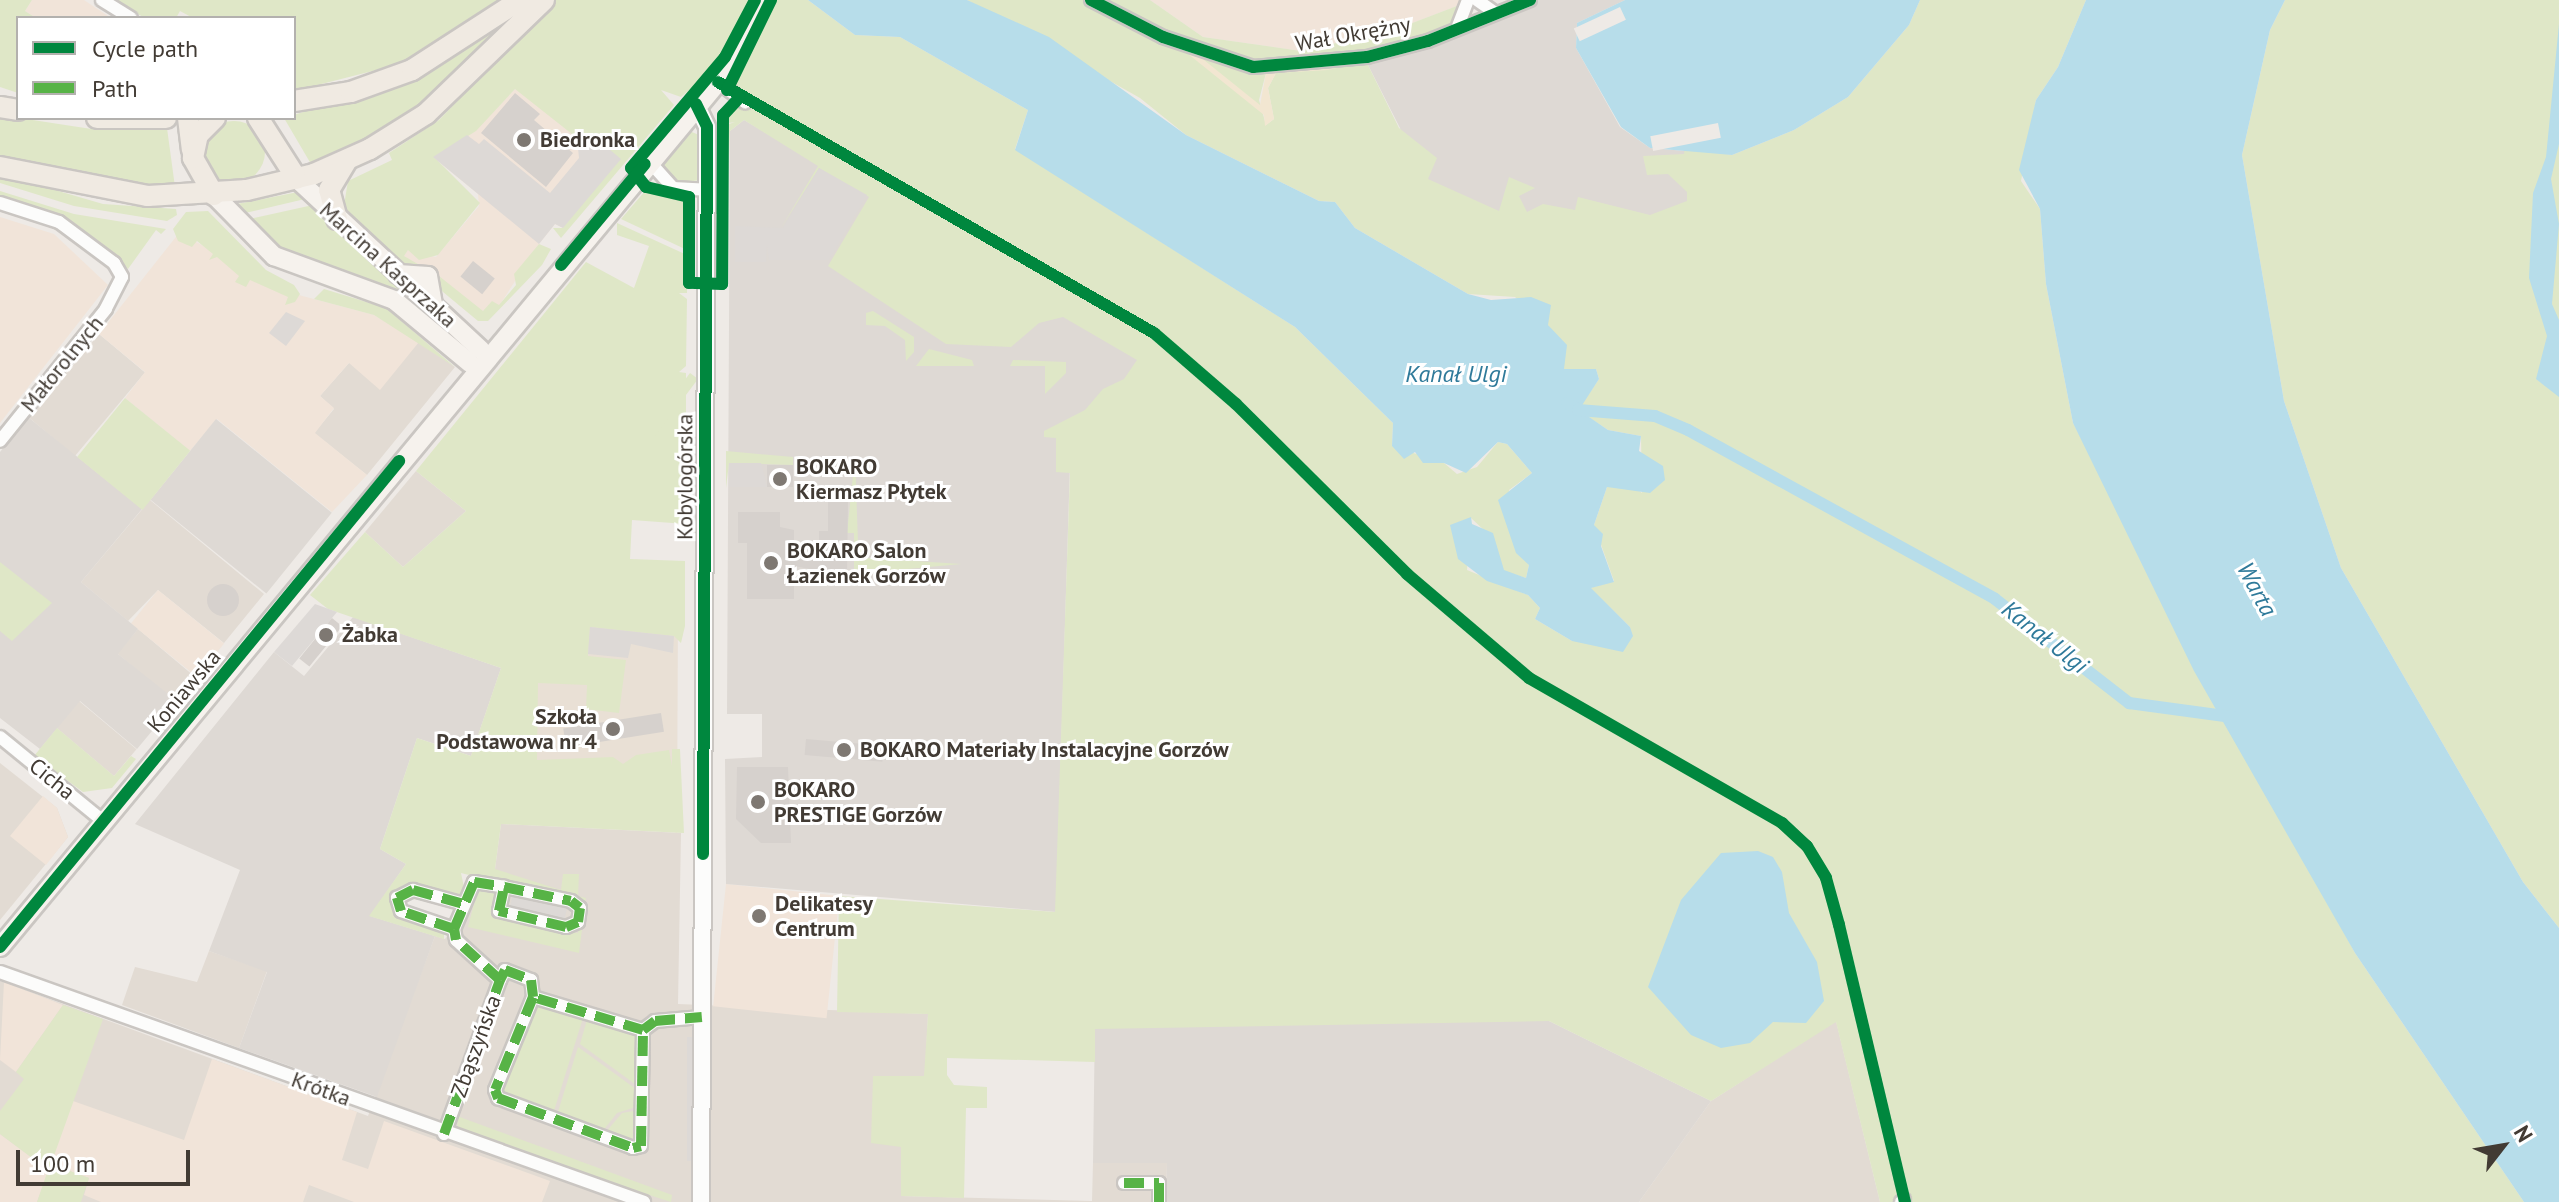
<!DOCTYPE html>
<meta charset="utf-8">
<style>
body{margin:0}
#map{position:relative;width:2559px;height:1202px;overflow:hidden;background:#eeeae6;font-family:"PT Sans",sans-serif}
div>[style]{position:absolute}
[style*='--x']{left:calc(var(--x)*1px);top:calc(var(--y)*1px);width:calc(var(--w)*1px);rotate:calc(var(--a)*1deg)}
.residential>*{inset:0;background:#e2dbd3;transform-origin:0 0}
.commercial>*{inset:0;background:#f1e4d9;transform-origin:0 0}
.industrial>*{inset:0;background:#ded9d4;transform-origin:0 0}
.education>*{inset:0;background:#e9e0d5}
.green>*{inset:0;background:#dfe7c7;transform-origin:0 0}
.round{border-radius:50%}
.sand>*{inset:0;background:#f2e6d1}
.parking>*{inset:0;background:#ddd9d6;transform-origin:0 0}
.water>*{inset:0;background:#b7ddea}
.pier>*{inset:0;background:#eeeae6;transform-origin:0 0}
.canal>*{height:12px;margin:-6px;padding:0 6px;transform-origin:6px;border-radius:6px;background:#b7ddea}
.building>*{inset:0;background:#d6d1cd;transform-origin:0 0}
.roads{filter:drop-shadow(2px 0 #cac6c2) drop-shadow(-2px 0 #cac6c2) drop-shadow(0 2px #cac6c2) drop-shadow(0 -2px #cac6c2)}
.minor>*{height:12px;margin:-6px;padding:0 6px;transform-origin:6px;border-radius:6px;background:#fcfcfb}
.tertiary>*{height:16px;margin:-8px;padding:0 8px;transform-origin:8px;border-radius:8px;background:#fcfcfb}
.secondary>*{height:18px;margin:-9px;padding:0 9px;transform-origin:9px;border-radius:9px;background:#f6f2ed}
.primary>*{height:20px;margin:-10px;padding:0 10px;transform-origin:10px;border-radius:10px;background:#f0eae2}
.quiet>*{height:10px;margin-top:-5px;transform-origin:0;background:repeating-linear-gradient(90deg,#57b346 0 20px,transparent 0 30px)}
.cycleway>*{height:12px;margin:-6px;padding:0 6px;transform-origin:6px;border-radius:6px;background:#00873e}
.dots>*{width:22px;height:22px;translate:-50% -50%;box-sizing:border-box;border:4px solid #fff;border-radius:50%}
span{translate:-50% -50%;white-space:nowrap;text-align:center;line-height:1.15;-webkit-text-stroke:6px #fff;paint-order:stroke}
.street-label{font-size:22px;color:#423b34}
.poi-label{font-size:22px;color:#423b34;font-weight:700}
.left{translate:0 -50%;text-align:left}
.right{translate:-100% -50%;text-align:right}
.water-label{font-size:24px;color:#2f7a9a;font-style:italic}
.legend{position:absolute;left:16px;top:16px;width:280px;height:104px;box-sizing:border-box;background:#fff;border:2px solid #b3b1ae;margin:0;padding:10px 14px;list-style:none;font-size:24px;color:#423b34}
.legend li{display:flex;align-items:center;gap:16px;height:40px}
.legend b{width:40px;border:2px solid #b3b1ae}
.north{position:absolute;left:2463px;top:1106px;width:80px;height:80px;-webkit-text-stroke:6px #fff;paint-order:stroke;rotate:59deg;font-size:22px;font-weight:700;line-height:32px;text-align:center;color:#423b34}
.north::after{content:'';display:block;margin:auto;width:28px;height:36px;background:#423b34;clip-path:polygon(50% 0,100% 100%,50% 72%,0 100%)}
.scale{position:absolute;left:16px;top:1150px;width:174px;height:36px;box-sizing:border-box;border:4px solid #423b34;border-top:0;padding-left:10px;font-size:24px;line-height:28px;white-space:nowrap;color:#423b34;-webkit-text-stroke:6px #fff;paint-order:stroke}
</style>
<div id="map">
<div class="residential">
<div style="left:99px;top:334px;width:60px;height:109px;rotate:40deg"></div>
<div style="clip-path:polygon(419px 342px,455px 367px,367px 475px,314px 433px,334px 409px,320px 396px,349px 363px)"></div>
<div style="clip-path:polygon(416px 471px,466px 511px,403px 567px,365px 532px)"></div>
<div style="clip-path:polygon(150px 500px,264px 594px,224px 643px,158px 590px,128px 621px,81px 582px)"></div>
<div style="left:138px;top:629px;width:75px;height:32px;rotate:40deg"></div>
<div style="left:79px;top:701px;width:75px;height:35px;rotate:40deg"></div>
<div style="clip-path:polygon(0 763px,57px 808px,68px 837px,0 920px)"></div>
<div style="clip-path:polygon(501px 824px,681px 833px,678px 1004px,928px 1014px,925px 1076px,873px 1076px,901px 1147px,902px 1196px,1092px 1201px,1093px 1163px,1167px 1163px,1166px 1202px,0 1202px,0 981px,368px 1116px,435px 936px,445px 939px,495px 869px)"></div>
<div style="clip-path:polygon(209px 951px,267px 971px,239px 1048px,122px 1005px,135px 967px,197px 982px)"></div>
<div style="clip-path:polygon(1836px 1021px,1880px 1202px,1639px 1202px,1711px 1101px)"></div>
</div>
<div class="commercial">
<div style="clip-path:polygon(32px 0,84px 0,111px 18px,36px 18px,25px 11px)"></div>
<div style="clip-path:polygon(1150px 0,1461px 0,1462px 4px,1394px 30px,1301px 51px,1203px 37px)"></div>
<div style="clip-path:polygon(515px 89px,621px 159px,563px 228px,555px 224px,539px 244px,499px 306px,482px 311px,403px 256px,408px 250px,436px 257px,479px 206px,478px 194px,433px 157px,476px 130px)"></div>
<div style="clip-path:polygon(0 217px,54px 234px,108px 285px,0 423px)"></div>
<div style="clip-path:polygon(179px 233px,295px 294px,374px 315px,419px 342px,380px 390px,349px 363px,320px 396px,334px 408px,315px 433px,367px 475px,332px 512px,217px 419px,190px 451px,125px 398px,145px 372px,99px 334px)"></div>
<div style="left:158px;top:590px;width:85px;height:43px;rotate:39deg"></div>
<div style="clip-path:polygon(43px 796px,57px 808px,68px 837px,46px 865px,10px 836px)"></div>
<div style="left:726px;top:884px;width:114px;height:123px;rotate:6deg"></div>
<div style="clip-path:polygon(4px 982px,63px 1005px,16px 1072px,0 1060px)"></div>
<div style="clip-path:polygon(212px 1059px,357px 1112px,342px 1160px,368px 1169px,384px 1121px,550px 1181px,542px 1202px,354px 1202px,309px 1185px,303px 1202px,101px 1202px,84px 1195px,89px 1178px,50px 1164px,73px 1101px,184px 1140px)"></div>
<div style="clip-path:polygon(0 1134px,49px 1170px,37px 1202px,0 1202px)"></div>
</div>
<div class="industrial">
<div style="clip-path:polygon(1530px 0,1625px 0,1577px 23px,1576px 48px,1620px 127px,1650px 148px,1732px 155px,1677px 223px,1419px 208px,1400px 128px,1367px 63px,1442px 44px)"></div>
<div style="clip-path:polygon(744px 120px,1169px 372px,1070px 464px,1056px 912px,726px 884px,725px 759px,762px 757px,762px 714px,727px 714px,730px 131px)"></div>
<div style="clip-path:polygon(28px 417px,142px 509px,81px 582px,138px 629px,118px 654px,177px 701px,137px 749px,80px 701px,40px 749px,0 718px,0 452px)"></div>
<div style="left:216px;top:419px;width:149px;height:104px;rotate:39deg"></div>
<div style="clip-path:polygon(353px 617px,501px 668px,471px 756px,417px 738px,380px 849px,406px 864px,370px 916px,435px 936px,377px 1097px,239px 1048px,267px 972px,209px 951px,240px 870px,135px 824px,274px 652px,304px 676px)"></div>
<div style="clip-path:polygon(1095px 1019px,1549px 1021px,1711px 1101px,1639px 1202px,1166px 1202px,1167px 1163px,1093px 1163px)"></div>
</div>
<div class="education">
<div style="clip-path:polygon(526px 597px,678px 603px,677px 833px,471px 756px)"></div>
</div>
<div class="green">
<div style="clip-path:polygon(0 0,32px 0,25px 11px,36px 18px,18px 18px,18px 93px,0 87px)"></div>
<div style="clip-path:polygon(113px 0,510px 0,450px 40px,400px 64px,294px 91px,294px 18px,193px 18px,180px 11px,176px 18px,145px 18px)"></div>
<div style="clip-path:polygon(555px 0,752px 0,710px 73px,681px 97px,661px 90px,674px 105px,561px 238px,553px 228px,563px 228px,590px 133px,577px 138px,515px 89px,476px 131px,434px 157px,480px 203px,438px 255px,419px 260px,408px 250px,404px 256px,423px 267px,404px 267px,343px 211px,348px 181px,392px 160px,389px 153px,439px 120px)"></div>
<div style="clip-path:polygon(776px 0,808px 0,855px 35px,900px 37px,1028px 110px,1015px 149px,1295px 327px,1393px 423px,1392px 446px,1444px 463px,1457px 474px,1477px 467px,1498px 442px,1507px 444px,1532px 473px,1509px 490px,1529px 565px,1526px 578px,1504px 571px,1486px 532px,1471px 518px,1467px 570px,1528px 595px,1540px 608px,1535px 619px,1572px 641px,1630px 627px,1590px 588px,1614px 581px,1594px 525px,1607px 487px,1632px 485px,1642px 493px,1641px 436px,1608px 430px,1578px 410px,1599px 379px,1596px 369px,1564px 369px,1548px 325px,1515px 297px,1468px 294px,1355px 228px,1335px 202px,1319px 201px,1186px 135px,1140px 98px,967px 0,1084px 0,1176px 48px,1266px 73px,1259px 100px,1266px 125px,1274px 119px,1268px 88px,1276px 73px,1367px 63px,1399px 128px,1437px 158px,1428px 179px,1499px 211px,1509px 177px,1535px 188px,1519px 196px,1527px 212px,1543px 204px,1575px 210px,1578px 197px,1650px 215px,1687px 201px,1687px 192px,1668px 174px,1647px 175px,1643px 156px,1684px 154px,1685px 148px,1732px 155px,1794px 130px,1848px 97px,1909px 25px,1920px 0,2086px 0,2058px 67px,2036px 100px,2021px 181px,2040px 209px,2046px 284px,2073px 423px,2355px 953px,2524px 1202px,1880px 1202px,1836px 1022px,1711px 1101px,1549px 1021px,1095px 1029px,1095px 1062px,947px 1058px,947px 1075px,954px 1085px,987px 1087px,987px 1108px,966px 1108px,964px 1198px,901px 1196px,901px 1147px,871px 1143px,873px 1076px,924px 1076px,928px 1014px,837px 1012px,839px 896px,1055px 912px,1070px 473px,1056px 472px,1056px 438px,1044px 437px,1044px 431px,1085px 410px,1103px 389px,1124px 379px,1137px 360px,1063px 317px,1039px 323px,1011px 347px,946px 344px,828px 266px,869px 197px,819px 168px,781px 228px,818px 166px,744px 120px,730px 131px,729px 157px,729px 124px,735px 122px,729px 123px,729px 107px,736px 102px,744px 106px,747px 92px,733px 89px)"></div>
<div style="clip-path:polygon(1104px 0,1150px 0,1203px 37px,1301px 51px,1394px 30px,1462px 4px,1456px 25px,1428px 41px,1345px 58px,1259px 62px,1182px 42px)"></div>
<div style="clip-path:polygon(2285px 0,2559px 0,2559px 928px,2523px 882px,2341px 568px,2284px 401px,2242px 155px,2270px 30px)"></div>
<div style="clip-path:polygon(529px 2px,462px 73px,389px 129px,311px 164px,284px 118px,424px 74px)"></div>
<div style="clip-path:polygon(0 115px,98px 130px,167px 128px,175px 187px,136px 189px,0 160px)"></div>
<div class="round" style="left:203px;top:121px;width:62px;height:62px"></div>
<div style="clip-path:polygon(687px 130px,699px 135px,700px 180px,674px 184px,658px 164px)"></div>
<div style="clip-path:polygon(0 174px,103px 204px,176px 209px,177px 215px,167px 221px,74px 206px,0 183px)"></div>
<div style="clip-path:polygon(646px 190px,687px 200px,687px 250px,621px 219px)"></div>
<div style="clip-path:polygon(0 191px,74px 214px,166px 229px,161px 234px,156px 230px,128px 269px,69px 222px,0 197px)"></div>
<div style="clip-path:polygon(298px 192px,305px 199px,241px 214px,232px 205px)"></div>
<div style="clip-path:polygon(313px 205px,467px 349px,417px 308px,284px 255px,245px 220px)"></div>
<div style="clip-path:polygon(208px 211px,266px 270px,294px 285px,300px 294px,295px 302px,285px 305px,288px 297px,250px 280px,246px 287px,235px 282px,239px 276px,217px 257px,209px 260px,213px 254px,197px 241px,192px 247px,178px 241px,173px 229px,186px 212px)"></div>
<div style="clip-path:polygon(617px 223px,687px 255px,687px 293px,679px 293px,687px 299px,686px 366px,679px 372px,686px 373px,686px 451px,678px 451px,686px 456px,686px 484px,679px 487px,686px 491px,686px 524px,632px 520px,630px 559px,685px 561px,685px 626px,681px 643px,674px 636px,590px 627px,588px 656px,626px 660px,619px 713px,586px 709px,587px 685px,538px 683px,537px 760px,613px 757px,623px 764px,636px 755px,669px 750px,672px 766px,672px 749px,680px 749px,684px 833px,501px 824px,495px 869px,561px 890px,563px 874px,579px 874px,578px 896px,586px 898px,579px 953px,468px 927px,478px 888px,495px 892px,492px 915px,578px 933px,582px 903px,461px 873px,465px 892px,456px 898px,403px 885px,392px 908px,444px 930px,444px 939px,369px 916px,406px 864px,380px 849px,417px 738px,471px 756px,501px 668px,328px 609px,310px 595px,365px 532px,403px 567px,466px 511px,416px 471px,586px 262px,634px 288px,649px 246px,617px 235px)"></div>
<div style="clip-path:polygon(539px 244px,551px 249px,542px 265px,488px 321px,478px 321px,431px 282px,439px 276px,483px 311px,492px 301px,499px 305px,516px 285px,514px 274px)"></div>
<div style="clip-path:polygon(324px 289px,386px 308px,455px 367px,374px 315px,314px 299px)"></div>
<div style="clip-path:polygon(873px 311px,914px 337px,914px 352px,906px 361px,905px 340px,885px 326px,866px 325px,866px 313px)"></div>
<div style="clip-path:polygon(929px 349px,972px 360px,974px 366px,916px 366px)"></div>
<div style="clip-path:polygon(1013px 360px,1066px 362px,1066px 373px,1045px 394px,1045px 366px,1010px 366px)"></div>
<div style="left:690px;top:373px;width:10px;height:77px;rotate:37deg"></div>
<div style="left:125px;top:398px;width:84px;height:76px;rotate:39deg"></div>
<div style="clip-path:polygon(726px 451px,793px 457px,793px 465px,729px 463px,726px 488px)"></div>
<div style="clip-path:polygon(855px 456px,858px 543px,868px 558px,961px 564px,854px 574px,854px 533px,847px 533px)"></div>
<div style="clip-path:polygon(0 562px,52px 603px,12px 641px,0 631px)"></div>
<div style="clip-path:polygon(57px 728px,114px 776px,131px 756px,136px 759px,112px 788px,83px 792px,34px 756px)"></div>
<div style="clip-path:polygon(63px 1005px,103px 1019px,51px 1164px,89px 1178px,81px 1202px,37px 1202px,48px 1170px,0 1134px,0 1111px,24px 1079px,16px 1072px)"></div>
<div style="clip-path:polygon(542px 1005px,583px 1018px,553px 1114px,504px 1094px,501px 1085px,532px 1009px)"></div>
<div style="clip-path:polygon(587px 1020px,637px 1036px,639px 1087px,580px 1044px)"></div>
<div style="clip-path:polygon(578px 1047px,640px 1092px,639px 1106px,617px 1113px,602px 1132px,557px 1115px)"></div>
<div style="clip-path:polygon(639px 1110px,635px 1141px,605px 1133px,622px 1113px)"></div>
<div style="clip-path:polygon(457px 1116px,672px 1195px,671px 1202px,458px 1133px)"></div>
</div>
<div class="sand">
<div style="clip-path:polygon(evenodd,1084px 0,1104px 0,1212px 53px,1259px 62px,1315px 63px,1428px 41px,1456px 25px,1461px 0,1471px 0,1473px 19px,1513px 0,1530px 0,1442px 44px,1328px 70px,1276px 73px,1268px 88px,1274px 119px,1265px 126px,1264px 115px,1182px 49px,1084px 0,1199px 56px,1266px 73px,1260px 105px,1199px 56px)"></div>
</div>
<div class="parking">
<div style="clip-path:polygon(590px 133px,621px 159px,563px 228px,555px 224px,539px 244px,433px 157px,467px 135px,479px 144px,484px 139px,550px 193px,579px 158px,577px 138px)"></div>
<div style="clip-path:polygon(819px 168px,867px 195px,829px 260px,769px 260px,767px 245px,766px 262px,735px 262px,735px 226px,783px 228px)"></div>
<div style="clip-path:polygon(286px 312px,305px 321px,286px 346px,269px 333px)"></div>
<div style="clip-path:polygon(729px 463px,761px 463px,767px 487px,729px 487px)"></div>
<div style="clip-path:polygon(315px 604px,337px 612px,292px 666px,274px 652px)"></div>
<div style="clip-path:polygon(590px 627px,674px 636px,673px 653px,631px 644px,628px 658px,588px 654px)"></div>
<div style="left:513px;top:893px;width:56px;height:18px;rotate:12deg"></div>
<div style="left:696px;top:1037px;width:124px;height:9px;rotate:90deg"></div>
</div>
<div class="water">
<div style="clip-path:polygon(808px 0,967px 0,1049px 37px,1186px 135px,1319px 201px,1335px 202px,1355px 228px,1468px 294px,1491px 300px,1531px 297px,1551px 305px,1548px 325px,1567px 345px,1564px 369px,1596px 369px,1599px 379px,1579px 410px,1608px 430px,1641px 436px,1639px 451px,1663px 466px,1665px 480px,1650px 493px,1607px 487px,1594px 525px,1603px 534px,1601px 546px,1614px 582px,1591px 588px,1630px 627px,1633px 636px,1623px 652px,1572px 641px,1535px 619px,1540px 608px,1528px 595px,1487px 581px,1458px 559px,1450px 525px,1471px 517px,1472px 524px,1493px 533px,1504px 570px,1526px 578px,1529px 565px,1516px 553px,1498px 500px,1532px 473px,1507px 444px,1498px 442px,1466px 473px,1444px 463px,1423px 463px,1415px 452px,1404px 459px,1392px 446px,1393px 423px,1295px 327px,1015px 150px,1028px 110px,900px 37px,855px 35px)"></div>
<div style="clip-path:polygon(1625px 0,1920px 0,1909px 25px,1848px 97px,1794px 130px,1732px 155px,1650px 148px,1621px 127px,1576px 48px,1577px 23px)"></div>
<div style="clip-path:polygon(2086px 0,2285px 0,2270px 30px,2242px 155px,2284px 401px,2341px 568px,2523px 882px,2559px 928px,2559px 1202px,2524px 1202px,2355px 953px,2194px 671px,2073px 423px,2046px 284px,2040px 209px,2019px 170px,2036px 100px,2058px 67px)"></div>
<div style="clip-path:polygon(2559px 24px,2559px 144px,2551px 179px,2559px 224px,2552px 304px,2559px 320px,2559px 397px,2536px 379px,2547px 336px,2529px 278px,2533px 193px,2546px 157px)"></div>
<div style="clip-path:polygon(1758px 851px,1773px 857px,1782px 872px,1789px 913px,1817px 962px,1824px 1001px,1806px 1023px,1773px 1022px,1750px 1043px,1721px 1048px,1691px 1035px,1648px 987px,1681px 900px,1721px 853px)"></div>
</div>
<div class="pier">
<div style="left:1620px;top:7px;width:14px;height:51px;rotate:65deg"></div>
<div style="left:1718px;top:123px;width:15px;height:69px;rotate:79deg"></div>
</div>
<div class="canal">
<div style="--x:1567;--y:403;--w:13;--a:32"></div>
<div style="--x:1578;--y:410;--w:77;--a:4.5"></div>
<div style="--x:1655;--y:416;--w:36;--a:23"></div>
<div style="--x:1688;--y:430;--w:350;--a:28.8"></div>
<div style="--x:1995;--y:599;--w:170;--a:37.8"></div>
<div style="--x:2129;--y:703;--w:104;--a:7.7"></div>
</div>
<div class="building">
<div style="clip-path:polygon(515px 93px,540px 114px,534px 120px,573px 153px,546px 187px,481px 133px)"></div>
<div style="left:473px;top:261px;width:28px;height:20px;rotate:39deg"></div>
<div style="left:767px;top:465px;width:26px;height:22px"></div>
<div style="clip-path:polygon(828px 501px,848px 501px,847px 576px,794px 566px,794px 599px,747px 599px,747px 543px,738px 543px,738px 512px,780px 512px,780px 527px,794px 530px,794px 549px,819px 549px,819px 531px,828px 531px)"></div>
<div class="round" style="left:207px;top:584px;width:32px;height:32px"></div>
<div style="left:332px;top:618px;width:13px;height:52px;rotate:39deg"></div>
<div style="left:661px;top:713px;width:19px;height:99px;rotate:81deg"></div>
<div style="left:806px;top:739px;width:78px;height:16px;rotate:5deg"></div>
<div style="clip-path:polygon(737px 767px,788px 767px,791px 843px,761px 843px,736px 819px)"></div>
</div>
<div class="roads">
<div class="minor">
<div style="--x:102;--y:0;--w:34;--a:32"></div>
<div style="--x:1091;--y:0;--w:81;--a:27.2"></div>
<div style="--x:1163;--y:37;--w:95;--a:18.4"></div>
<div style="--x:1253;--y:67;--w:114;--a:-5"></div>
<div style="--x:1367;--y:57;--w:63;--a:-14.7"></div>
<div style="--x:1428;--y:41;--w:110;--a:-21.9"></div>
<div style="--x:1477;--y:0;--w:21;--a:35"></div>
<div style="--x:1458;--y:26;--w:28;--a:-69"></div>
<div style="--x:718;--y:82;--w:34;--a:37"></div>
<div style="--x:648;--y:160;--w:38;--a:48"></div>
<div style="--x:673;--y:188;--w:34;--a:3"></div>
<div style="--x:0;--y:203;--w:62;--a:17.9"></div>
<div style="--x:59;--y:222;--w:69;--a:36.7"></div>
<div style="--x:114;--y:263;--w:16;--a:60"></div>
<div style="--x:122;--y:277;--w:36;--a:117"></div>
<div style="--x:106;--y:309;--w:169;--a:128.8"></div>
<div style="--x:0;--y:737;--w:133;--a:39.2"></div>
<div style="--x:454;--y:929;--w:51;--a:-66.9"></div>
<div style="--x:474;--y:882;--w:30;--a:9"></div>
<div style="--x:504;--y:887;--w:68;--a:11.8"></div>
<div style="--x:571;--y:901;--w:11;--a:38"></div>
<div style="--x:580;--y:908;--w:14;--a:98"></div>
<div style="--x:578;--y:922;--w:13;--a:157"></div>
<div style="--x:566;--y:927;--w:69;--a:-166.6"></div>
<div style="--x:499;--y:911;--w:25;--a:-78"></div>
<div style="--x:454;--y:929;--w:56;--a:-161.2"></div>
<div style="--x:401;--y:911;--w:14;--a:-107"></div>
<div style="--x:397;--y:898;--w:18;--a:-27"></div>
<div style="--x:413;--y:890;--w:53;--a:15.4"></div>
<div style="--x:0;--y:972;--w:684;--a:19.65"></div>
<div style="--x:500;--y:980;--w:11;--a:-63"></div>
<div style="--x:505;--y:970;--w:28;--a:21"></div>
<div style="--x:531;--y:980;--w:17;--a:83"></div>
<div style="--x:533;--y:997;--w:100;--a:112.2"></div>
<div style="--x:495;--y:1090;--w:9;--a:69"></div>
<div style="--x:498;--y:1098;--w:144;--a:20.3"></div>
<div style="--x:633;--y:1148;--w:8;--a:-14"></div>
<div style="--x:641;--y:1146;--w:116;--a:-89"></div>
<div style="--x:643;--y:1030;--w:115;--a:-163.3"></div>
<div style="--x:643;--y:1030;--w:15;--a:-37"></div>
<div style="--x:655;--y:1021;--w:47;--a:-4.9"></div>
<div style="--x:444;--y:1134;--w:164;--a:-70"></div>
<div style="--x:500;--y:980;--w:59;--a:-137.7"></div>
<div style="--x:456;--y:940;--w:11;--a:-100"></div>
<div style="--x:1124;--y:1183;--w:35;--a:0"></div>
<div style="--x:1159;--y:1183;--w:19;--a:90"></div>
<div style="--x:1901;--y:1202;--w:4;--a:-45"></div>
</div>
<div class="tertiary">
<div style="--x:696;--y:104;--w:25;--a:64"></div>
<div style="--x:707;--y:127;--w:1075;--a:90.32"></div>
</div>
<div class="secondary">
<div style="--x:297;--y:179;--w:251;--a:42.9"></div>
<div style="--x:214;--y:195;--w:86;--a:45.5"></div>
<div style="--x:274;--y:256;--w:128;--a:20.1"></div>
<div style="--x:394;--y:300;--w:99;--a:39.7"></div>
<div style="--x:398;--y:274;--w:30;--a:4"></div>
<div style="--x:428;--y:276;--w:29;--a:80"></div>
<div style="--x:0;--y:947;--w:1132;--a:-50.3"></div>
<div style="--x:723;--y:76;--w:86;--a:-61.7"></div>
</div>
<div class="primary">
<div style="--x:294;--y:101;--w:58;--a:-9"></div>
<div style="--x:351;--y:92;--w:65;--a:-19.8"></div>
<div style="--x:412;--y:70;--w:129;--a:-32.9"></div>
<div style="--x:0;--y:107;--w:18;--a:9"></div>
<div style="--x:97;--y:118;--w:69;--a:0"></div>
<div style="--x:188;--y:118;--w:32;--a:83"></div>
<div style="--x:258;--y:118;--w:72;--a:57.4"></div>
<div style="--x:0;--y:167;--w:151;--a:11.1"></div>
<div style="--x:148;--y:196;--w:99;--a:-3.5"></div>
<div style="--x:247;--y:190;--w:69;--a:-13.4"></div>
<div style="--x:314;--y:174;--w:61;--a:-24.1"></div>
<div style="--x:370;--y:149;--w:66;--a:-32"></div>
<div style="--x:426;--y:114;--w:164;--a:-44"></div>
<div style="--x:214;--y:195;--w:43;--a:-119.6"></div>
<div style="--x:193;--y:158;--w:24;--a:-78"></div>
<div style="--x:198;--y:135;--w:24;--a:-45"></div>
<div style="--x:337;--y:219;--w:30;--a:-105"></div>
<div style="--x:329;--y:190;--w:35;--a:-59"></div>
</div>
</div>
<div class="quiet">
<div style="--x:454;--y:929;--w:51;--a:-66.9"></div>
<div style="--x:474;--y:882;--w:30;--a:9"></div>
<div style="--x:504;--y:887;--w:68;--a:11.8"></div>
<div style="--x:571;--y:901;--w:11;--a:38"></div>
<div style="--x:580;--y:908;--w:14;--a:98"></div>
<div style="--x:578;--y:922;--w:13;--a:157"></div>
<div style="--x:566;--y:927;--w:69;--a:-166.6"></div>
<div style="--x:499;--y:911;--w:25;--a:-78"></div>
<div style="--x:454;--y:929;--w:56;--a:-161.2"></div>
<div style="--x:401;--y:911;--w:14;--a:-107"></div>
<div style="--x:397;--y:898;--w:18;--a:-27"></div>
<div style="--x:413;--y:890;--w:53;--a:15.4"></div>
<div style="--x:500;--y:980;--w:11;--a:-63"></div>
<div style="--x:505;--y:970;--w:28;--a:21"></div>
<div style="--x:531;--y:980;--w:17;--a:83"></div>
<div style="--x:533;--y:997;--w:100;--a:112.2"></div>
<div style="--x:495;--y:1090;--w:9;--a:69"></div>
<div style="--x:498;--y:1098;--w:144;--a:20.3"></div>
<div style="--x:633;--y:1148;--w:8;--a:-14"></div>
<div style="--x:641;--y:1146;--w:116;--a:-89"></div>
<div style="--x:643;--y:1030;--w:115;--a:-163.3"></div>
<div style="--x:643;--y:1030;--w:15;--a:-37"></div>
<div style="--x:655;--y:1021;--w:47;--a:-4.9"></div>
<div style="--x:444;--y:1134;--w:164;--a:-70"></div>
<div style="--x:500;--y:980;--w:59;--a:-137.7"></div>
<div style="--x:456;--y:940;--w:11;--a:-100"></div>
<div style="--x:1124;--y:1183;--w:35;--a:0"></div>
<div style="--x:1159;--y:1183;--w:19;--a:90"></div>
</div>
<div class="cycleway">
<div style="--x:1091;--y:0;--w:81;--a:27.2"></div>
<div style="--x:1163;--y:37;--w:95;--a:18.4"></div>
<div style="--x:1253;--y:67;--w:114;--a:-5"></div>
<div style="--x:1367;--y:57;--w:63;--a:-14.7"></div>
<div style="--x:1428;--y:41;--w:110;--a:-21.9"></div>
<div style="--x:718;--y:82;--w:503;--a:29.93"></div>
<div style="--x:1154;--y:333;--w:108;--a:40.9"></div>
<div style="--x:1236;--y:404;--w:241;--a:44.8"></div>
<div style="--x:1407;--y:574;--w:160;--a:40.4"></div>
<div style="--x:1529;--y:678;--w:292;--a:29.8"></div>
<div style="--x:1782;--y:823;--w:34;--a:43"></div>
<div style="--x:1807;--y:846;--w:37;--a:59"></div>
<div style="--x:1826;--y:878;--w:49;--a:74.5"></div>
<div style="--x:1839;--y:925;--w:285;--a:76.6"></div>
<div style="--x:727;--y:90;--w:100;--a:-63.9"></div>
<div style="--x:739;--y:98;--w:23;--a:133"></div>
<div style="--x:723;--y:115;--w:169;--a:90.3"></div>
<div style="--x:722;--y:284;--w:33;--a:-178"></div>
<div style="--x:689;--y:283;--w:86;--a:-90"></div>
<div style="--x:689;--y:197;--w:44;--a:-166.9"></div>
<div style="--x:646;--y:187;--w:24;--a:-128"></div>
<div style="--x:631;--y:168;--w:145;--a:-49.7"></div>
<div style="--x:725;--y:57;--w:64;--a:-62.2"></div>
<div style="--x:696;--y:104;--w:25;--a:64"></div>
<div style="--x:707;--y:127;--w:727;--a:90.32"></div>
<div style="--x:561;--y:265;--w:131;--a:-50.3"></div>
<div style="--x:0;--y:947;--w:629;--a:-50.61"></div>
</div>
<div class="dots">
<div style="left:524px;top:140px;background:#7e7872"></div>
<div style="left:780px;top:479px;background:#7e7872"></div>
<div style="left:771px;top:563px;background:#7e7872"></div>
<div style="left:326px;top:635px;background:#7e7872"></div>
<div style="left:613px;top:729px;background:#7e7872"></div>
<div style="left:844px;top:750px;background:#7e7872"></div>
<div style="left:758px;top:802px;background:#7e7872"></div>
<div style="left:759px;top:916px;background:#7e7872"></div>
</div>
<div class="street-label">
<span style="left:1353px;top:34px;rotate:-10deg">Wał Okrężny</span>
<span style="left:388px;top:265px;rotate:42deg">Marcina Kasprzaka</span>
<span style="left:62px;top:364px;rotate:-51deg">Małorolnych</span>
<span style="left:685px;top:477px;rotate:-90deg">Kobylogórska</span>
<span style="left:184px;top:691px;rotate:-50deg">Koniawska</span>
<span style="left:52px;top:779px;rotate:39deg">Cicha</span>
<span style="left:476px;top:1046px;rotate:-70deg">Zbąszyńska</span>
<span style="left:321px;top:1089px;rotate:20deg">Krótka</span>
</div>
<div class="poi-label">
<span class="left" style="left:540px;top:140px">Biedronka</span>
<span class="left" style="left:796px;top:479px">BOKARO<br>Kiermasz Płytek</span>
<span class="left" style="left:787px;top:563px">BOKARO Salon<br>Łazienek Gorzów</span>
<span class="left" style="left:342px;top:635px">Żabka</span>
<span class="right" style="left:597px;top:729px">Szkoła<br>Podstawowa nr 4</span>
<span class="left" style="left:860px;top:750px">BOKARO Materiały Instalacyjne Gorzów</span>
<span class="left" style="left:774px;top:802px">BOKARO<br>PRESTIGE Gorzów</span>
<span class="left" style="left:775px;top:916px">Delikatesy<br>Centrum</span>
</div>
<div class="water-label">
<span style="left:1456px;top:374px">Kanał Ulgi</span>
<span style="left:2257px;top:589px;rotate:62deg">Warta</span>
<span style="left:2045px;top:637px;rotate:38deg">Kanał Ulgi</span>
</div>
<ul class="legend">
<li><b style="height:10px;background:#00873e"></b>Cycle path</li>
<li><b style="height:10px;background:#57b346"></b>Path</li>
</ul>
<div class="north">N</div>
<div class="scale">100 m</div>
</div>
